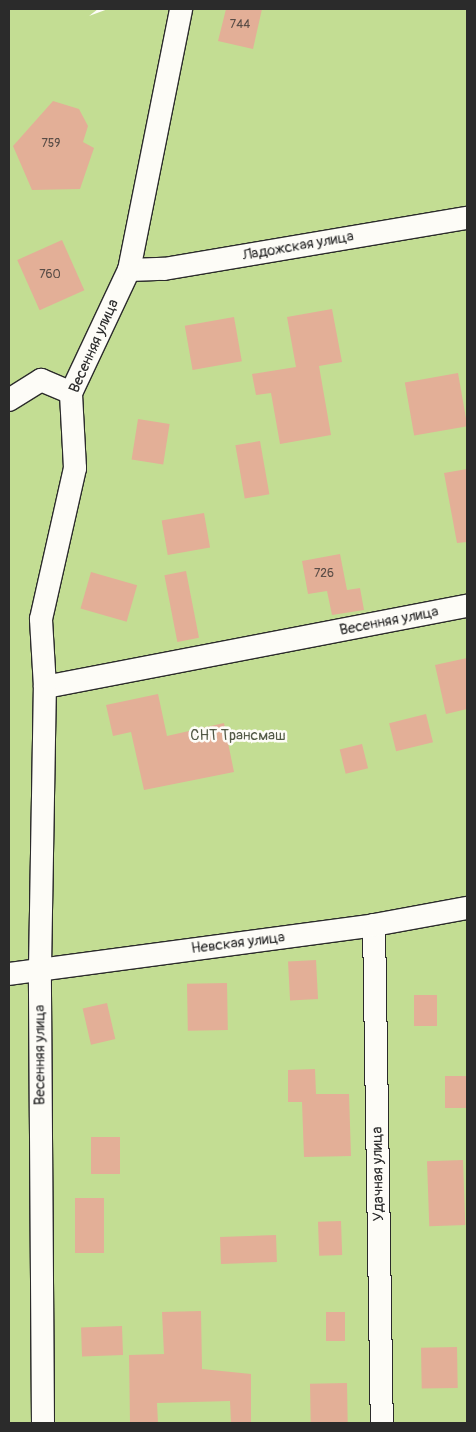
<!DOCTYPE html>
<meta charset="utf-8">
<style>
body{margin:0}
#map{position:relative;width:476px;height:1432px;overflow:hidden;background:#fdfcf7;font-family:Pangolin,sans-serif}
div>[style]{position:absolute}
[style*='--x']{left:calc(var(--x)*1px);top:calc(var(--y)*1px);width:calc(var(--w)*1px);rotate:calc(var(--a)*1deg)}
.green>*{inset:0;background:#c3dd93}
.building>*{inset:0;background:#e3af97;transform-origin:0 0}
.roads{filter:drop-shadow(1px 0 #2b2b2b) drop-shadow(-1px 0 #2b2b2b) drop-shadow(0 1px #2b2b2b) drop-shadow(0 -1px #2b2b2b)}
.street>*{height:22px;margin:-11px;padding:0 11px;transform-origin:11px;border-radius:11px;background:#fdfcf7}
span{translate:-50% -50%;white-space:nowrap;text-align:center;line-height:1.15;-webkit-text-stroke:5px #fdfcf7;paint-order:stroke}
.number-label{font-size:12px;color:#594c46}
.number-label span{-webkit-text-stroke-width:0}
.street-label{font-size:15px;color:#2b2b2b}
.park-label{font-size:15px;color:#515845}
.frame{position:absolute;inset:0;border:10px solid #2b2b2b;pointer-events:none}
</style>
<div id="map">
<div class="green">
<div style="clip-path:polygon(9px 9px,98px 9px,89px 16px,108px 9px,467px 9px,467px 1423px,9px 1423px)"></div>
</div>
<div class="building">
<div style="clip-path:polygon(226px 9px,262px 9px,253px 49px,218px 41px)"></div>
<div style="clip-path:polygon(53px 101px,79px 109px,88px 126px,83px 142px,94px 148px,80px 189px,32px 190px,13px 146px)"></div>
<div style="left:62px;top:240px;width:55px;height:49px;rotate:66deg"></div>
<div style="clip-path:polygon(332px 309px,342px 362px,319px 366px,331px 435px,280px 444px,271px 393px,256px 395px,252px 374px,296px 367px,287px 317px)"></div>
<div style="left:234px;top:317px;width:45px;height:50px;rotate:80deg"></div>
<div style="left:458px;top:373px;width:54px;height:54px;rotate:80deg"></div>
<div style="left:138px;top:419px;width:32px;height:41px;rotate:9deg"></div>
<div style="left:260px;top:441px;width:54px;height:25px;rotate:80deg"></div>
<div style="clip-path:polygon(467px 469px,467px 542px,457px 543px,444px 473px)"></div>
<div style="left:204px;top:513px;width:35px;height:43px;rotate:80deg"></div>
<div style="clip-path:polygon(340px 554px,347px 590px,360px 588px,364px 610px,332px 615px,327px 591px,308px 594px,302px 561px)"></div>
<div style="left:186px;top:571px;width:68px;height:22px;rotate:79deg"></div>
<div style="left:91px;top:572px;width:48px;height:38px;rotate:16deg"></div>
<div style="clip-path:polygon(467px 658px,467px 709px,446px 714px,435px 665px)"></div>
<div style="clip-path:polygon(158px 694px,167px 736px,224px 723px,234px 772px,144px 790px,131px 732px,113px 736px,106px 705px)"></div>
<div style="left:426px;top:714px;width:29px;height:38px;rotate:76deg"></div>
<div style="left:362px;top:744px;width:25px;height:23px;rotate:76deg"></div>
<div style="left:316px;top:960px;width:39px;height:28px;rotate:87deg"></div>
<div style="left:227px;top:983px;width:47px;height:40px;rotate:89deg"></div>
<div style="left:414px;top:995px;width:23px;height:31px"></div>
<div style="left:107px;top:1003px;width:37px;height:25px;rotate:77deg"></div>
<div style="clip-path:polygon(315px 1069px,316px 1094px,349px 1094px,351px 1156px,304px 1157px,302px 1102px,288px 1102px,288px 1070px)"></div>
<div style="left:467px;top:1076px;width:32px;height:22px;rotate:90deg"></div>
<div style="left:91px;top:1137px;width:29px;height:37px"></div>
<div style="left:463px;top:1160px;width:65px;height:36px;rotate:88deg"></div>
<div style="left:75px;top:1198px;width:29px;height:55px"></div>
<div style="left:341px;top:1221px;width:34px;height:23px;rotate:88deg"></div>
<div style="left:276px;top:1235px;width:27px;height:56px;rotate:88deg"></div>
<div style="clip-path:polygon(201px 1311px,202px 1369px,251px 1374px,251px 1423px,231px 1423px,230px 1401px,157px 1403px,158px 1423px,130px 1423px,129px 1355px,164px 1354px,162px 1312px)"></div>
<div style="left:326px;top:1312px;width:19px;height:29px"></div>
<div style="left:122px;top:1326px;width:29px;height:41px;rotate:88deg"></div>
<div style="left:457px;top:1347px;width:41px;height:36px;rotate:89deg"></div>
<div style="left:347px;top:1383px;width:40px;height:37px;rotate:89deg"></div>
</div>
<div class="roads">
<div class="street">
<div style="--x:129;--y:270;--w:35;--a:-2"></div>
<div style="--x:164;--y:269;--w:307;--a:-9.6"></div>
<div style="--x:9;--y:400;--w:38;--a:-32"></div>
<div style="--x:41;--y:380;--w:33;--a:23"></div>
<div style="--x:45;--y:687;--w:430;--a:-10.9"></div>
<div style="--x:374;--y:925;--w:498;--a:89.1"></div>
<div style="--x:9;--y:974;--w:368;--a:-7.6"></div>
<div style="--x:374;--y:925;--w:95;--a:-10.4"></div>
<div style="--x:43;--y:1423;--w:455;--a:-90.4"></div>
<div style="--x:40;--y:968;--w:281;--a:-89"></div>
<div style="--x:45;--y:687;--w:68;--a:-93.4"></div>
<div style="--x:41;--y:619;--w:155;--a:-77.3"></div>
<div style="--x:75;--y:468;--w:75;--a:-93.1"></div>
<div style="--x:71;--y:393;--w:136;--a:-64.8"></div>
<div style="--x:129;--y:270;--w:266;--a:-78.7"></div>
</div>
</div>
<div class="number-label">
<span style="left:240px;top:25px">744</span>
<span style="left:51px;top:144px">759</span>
<span style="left:50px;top:275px">760</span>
<span style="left:324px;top:574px">726</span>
</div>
<div class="street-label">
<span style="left:298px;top:246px;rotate:-10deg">Ладожская улица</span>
<span style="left:94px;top:346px;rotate:-66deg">Весенняя улица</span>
<span style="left:389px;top:621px;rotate:-11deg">Весенняя улица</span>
<span style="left:238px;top:943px;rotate:-7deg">Невская улица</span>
<span style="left:40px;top:1055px;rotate:-90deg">Весенняя улица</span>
<span style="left:378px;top:1174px;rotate:-91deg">Удачная улица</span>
</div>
<div class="park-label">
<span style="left:238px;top:736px">СНТ Трансмаш</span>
</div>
<div class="frame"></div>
</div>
